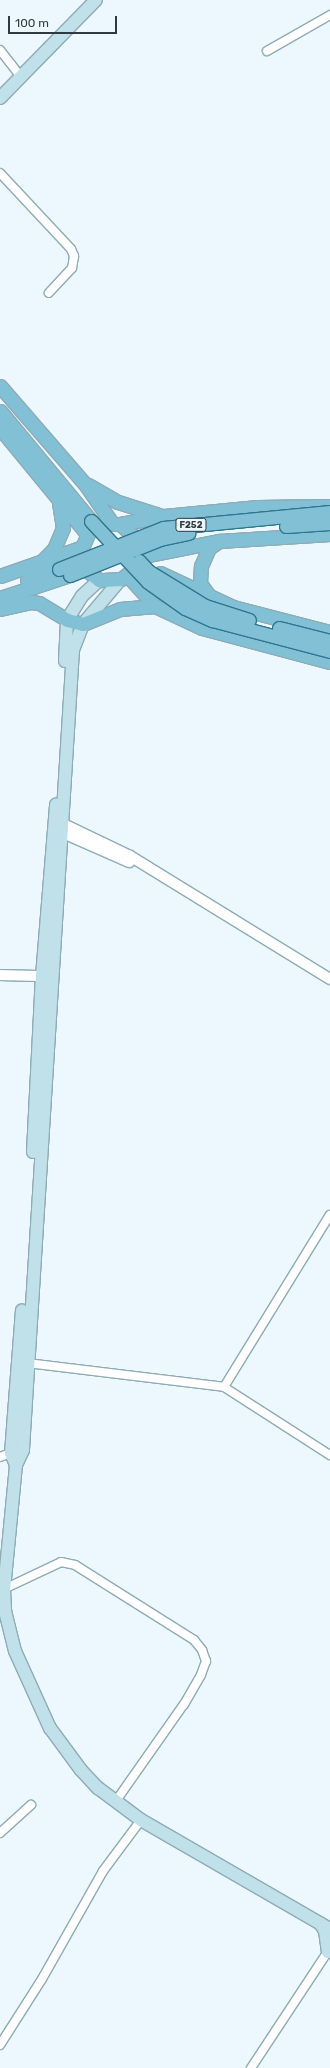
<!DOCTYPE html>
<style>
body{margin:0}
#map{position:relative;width:330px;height:2068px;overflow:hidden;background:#ecf8fd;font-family:Rubik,sans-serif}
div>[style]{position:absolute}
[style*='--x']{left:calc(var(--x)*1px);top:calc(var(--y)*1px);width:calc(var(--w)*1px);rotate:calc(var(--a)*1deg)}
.roads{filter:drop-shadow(1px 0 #8eabb6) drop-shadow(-1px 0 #8eabb6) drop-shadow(0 1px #8eabb6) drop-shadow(0 -1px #8eabb6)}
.minor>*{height:8px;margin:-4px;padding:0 4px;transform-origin:4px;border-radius:4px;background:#fff}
.tertiary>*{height:10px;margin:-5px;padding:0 5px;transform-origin:5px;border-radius:5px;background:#fff}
.secondary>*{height:12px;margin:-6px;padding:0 6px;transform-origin:6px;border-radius:6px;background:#c0e0ea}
.primary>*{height:13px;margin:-6.5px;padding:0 6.5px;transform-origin:6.5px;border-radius:6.5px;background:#82c1d5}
.bridges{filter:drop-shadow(1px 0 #2e768e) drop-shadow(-1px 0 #2e768e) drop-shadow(0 1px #2e768e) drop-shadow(0 -1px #2e768e)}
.primary-bridge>*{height:13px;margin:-6.5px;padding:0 6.5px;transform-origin:6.5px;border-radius:6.5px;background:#82c1d5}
span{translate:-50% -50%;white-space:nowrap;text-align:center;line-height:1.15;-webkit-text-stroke:4px #ecf8fd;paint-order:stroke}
.shield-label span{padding:1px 3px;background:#ecf8fd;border:1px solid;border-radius:3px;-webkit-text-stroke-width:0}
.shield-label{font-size:9px;color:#2e3a3f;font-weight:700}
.scale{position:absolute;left:8px;top:16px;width:109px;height:18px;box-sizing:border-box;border:2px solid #2e3a3f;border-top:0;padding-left:5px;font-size:12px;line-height:14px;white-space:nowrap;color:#2e3a3f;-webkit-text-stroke:3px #ecf8fd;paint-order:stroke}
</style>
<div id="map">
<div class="roads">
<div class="minor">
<div style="--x:0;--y:50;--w:34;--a:52"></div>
<div style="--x:267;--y:51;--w:73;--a:-29.7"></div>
<div style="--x:0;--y:173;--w:104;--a:46.9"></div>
<div style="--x:71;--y:249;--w:8;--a:67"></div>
<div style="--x:74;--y:256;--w:12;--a:99"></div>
<div style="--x:72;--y:268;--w:34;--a:133"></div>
<div style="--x:27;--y:1363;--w:198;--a:6.9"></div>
<div style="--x:224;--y:1387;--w:202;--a:-58.4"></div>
<div style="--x:224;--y:1387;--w:126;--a:32.7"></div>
<div style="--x:0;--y:1457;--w:17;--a:-21"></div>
<div style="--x:4;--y:1589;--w:63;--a:-25.3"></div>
<div style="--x:61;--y:1562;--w:14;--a:12"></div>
<div style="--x:75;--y:1565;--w:141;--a:32.2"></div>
<div style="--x:194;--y:1640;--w:13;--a:51"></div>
<div style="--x:202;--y:1650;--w:12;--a:70"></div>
<div style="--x:206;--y:1661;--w:15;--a:110"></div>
<div style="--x:201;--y:1675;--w:34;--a:120"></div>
<div style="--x:184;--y:1704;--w:120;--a:125.1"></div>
<div style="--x:0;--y:1833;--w:42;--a:-42.1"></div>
<div style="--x:0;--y:2045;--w:78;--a:-57.5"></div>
<div style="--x:42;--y:1979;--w:124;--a:-60.5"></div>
<div style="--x:103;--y:1871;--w:64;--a:-53.3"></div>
<div style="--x:251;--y:2068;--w:144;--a:-56.6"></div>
</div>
<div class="tertiary">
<div style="--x:55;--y:820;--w:83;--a:25.6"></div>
<div style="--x:130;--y:856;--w:235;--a:31.6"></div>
<div style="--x:56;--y:830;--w:80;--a:23.7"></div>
<div style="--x:0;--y:975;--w:42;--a:1.4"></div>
</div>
<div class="secondary">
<div style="--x:0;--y:98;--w:137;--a:-45.6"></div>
<div style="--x:121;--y:579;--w:59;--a:130.2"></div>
<div style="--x:83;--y:624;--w:28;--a:111"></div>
<div style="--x:73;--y:650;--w:802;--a:93.58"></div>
<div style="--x:23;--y:1450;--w:17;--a:115"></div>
<div style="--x:16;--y:1465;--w:125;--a:95.5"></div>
<div style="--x:4;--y:1589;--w:22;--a:87"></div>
<div style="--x:5;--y:1611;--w:41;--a:76"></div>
<div style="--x:15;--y:1651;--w:85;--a:65.6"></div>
<div style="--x:50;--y:1728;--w:52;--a:53.6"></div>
<div style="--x:81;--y:1770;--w:25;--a:47"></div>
<div style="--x:98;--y:1788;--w:54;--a:36.7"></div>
<div style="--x:141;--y:1820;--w:218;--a:30"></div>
<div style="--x:65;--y:661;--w:41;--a:-87.2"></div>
<div style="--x:67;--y:620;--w:28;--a:-58"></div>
<div style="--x:82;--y:596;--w:23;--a:-43"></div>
<div style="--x:33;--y:1152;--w:176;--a:-87.1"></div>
<div style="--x:42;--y:976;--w:172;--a:-85.3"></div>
<div style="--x:16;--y:1465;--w:13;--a:-113"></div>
<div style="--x:11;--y:1453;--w:143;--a:-85.6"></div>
<div style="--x:320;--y:1923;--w:9;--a:58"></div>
<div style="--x:325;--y:1931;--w:21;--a:82"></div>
<div style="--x:328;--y:1952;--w:3;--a:-45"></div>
</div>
<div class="primary">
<div style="--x:0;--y:386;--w:130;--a:49.1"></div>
<div style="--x:85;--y:484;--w:47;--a:55.3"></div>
<div style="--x:0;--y:411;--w:143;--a:50.4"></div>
<div style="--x:0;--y:428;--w:137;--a:50.6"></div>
<div style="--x:88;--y:485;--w:34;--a:30"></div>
<div style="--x:118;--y:502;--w:46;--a:17.7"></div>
<div style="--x:120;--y:524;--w:18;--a:41"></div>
<div style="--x:134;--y:536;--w:11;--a:68"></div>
<div style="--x:138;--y:546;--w:16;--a:94"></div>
<div style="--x:137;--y:562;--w:11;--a:124"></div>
<div style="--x:131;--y:571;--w:13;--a:141"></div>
<div style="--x:121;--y:579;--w:22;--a:177"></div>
<div style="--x:99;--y:580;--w:16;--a:-142"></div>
<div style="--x:86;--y:570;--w:19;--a:-108"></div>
<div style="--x:80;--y:552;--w:24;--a:-66"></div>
<div style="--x:90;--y:530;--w:16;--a:-27"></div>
<div style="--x:104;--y:523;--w:16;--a:4"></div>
<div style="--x:120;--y:524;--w:45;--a:-10.3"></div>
<div style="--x:164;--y:516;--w:94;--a:-5.5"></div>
<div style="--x:258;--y:507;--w:72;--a:-0.8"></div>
<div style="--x:138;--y:557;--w:83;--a:-11.2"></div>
<div style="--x:219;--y:541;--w:111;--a:-3.6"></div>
<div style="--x:43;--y:560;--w:16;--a:-45"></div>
<div style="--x:54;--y:549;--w:23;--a:-67"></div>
<div style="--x:63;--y:528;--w:26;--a:-99"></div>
<div style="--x:160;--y:573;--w:81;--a:25"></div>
<div style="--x:233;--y:607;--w:100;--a:14.5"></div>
<div style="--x:127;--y:575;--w:42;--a:47.9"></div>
<div style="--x:155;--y:606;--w:52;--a:25.1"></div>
<div style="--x:202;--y:628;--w:132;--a:14.9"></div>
<div style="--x:0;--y:576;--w:85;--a:-19.3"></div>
<div style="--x:27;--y:580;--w:34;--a:-19"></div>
<div style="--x:210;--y:597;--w:17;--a:-126"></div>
<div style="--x:200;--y:583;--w:17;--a:-87"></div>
<div style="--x:201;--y:566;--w:20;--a:-66"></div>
<div style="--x:209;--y:548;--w:12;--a:-35"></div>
<div style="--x:0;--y:598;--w:74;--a:-18.2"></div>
<div style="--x:0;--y:609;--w:32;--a:-13"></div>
<div style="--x:31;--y:602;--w:8;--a:7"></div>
<div style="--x:39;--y:603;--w:33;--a:31"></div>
<div style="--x:67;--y:620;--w:16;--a:14"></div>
<div style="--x:83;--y:624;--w:40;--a:-22"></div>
<div style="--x:120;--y:609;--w:35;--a:-5"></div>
</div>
</div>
<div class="bridges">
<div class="primary-bridge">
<div style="--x:91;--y:521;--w:83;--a:46.9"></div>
<div style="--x:148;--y:582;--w:45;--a:35.1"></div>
<div style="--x:185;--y:608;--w:30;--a:24"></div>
<div style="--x:212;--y:620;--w:122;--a:14.7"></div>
<div style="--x:286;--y:526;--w:44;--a:-3.9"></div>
<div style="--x:139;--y:561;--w:13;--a:48"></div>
<div style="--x:148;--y:571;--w:67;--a:31.6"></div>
<div style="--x:205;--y:606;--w:46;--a:17.7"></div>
<div style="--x:59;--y:569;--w:112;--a:-21.5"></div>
<div style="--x:163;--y:528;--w:168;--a:-5.5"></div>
<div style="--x:70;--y:575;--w:97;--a:-21.8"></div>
<div style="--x:160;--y:539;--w:29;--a:-12"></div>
<div style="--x:279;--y:628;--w:53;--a:14.3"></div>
</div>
</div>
<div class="shield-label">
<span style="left:191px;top:525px">F252</span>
</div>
<div class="scale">100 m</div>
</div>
